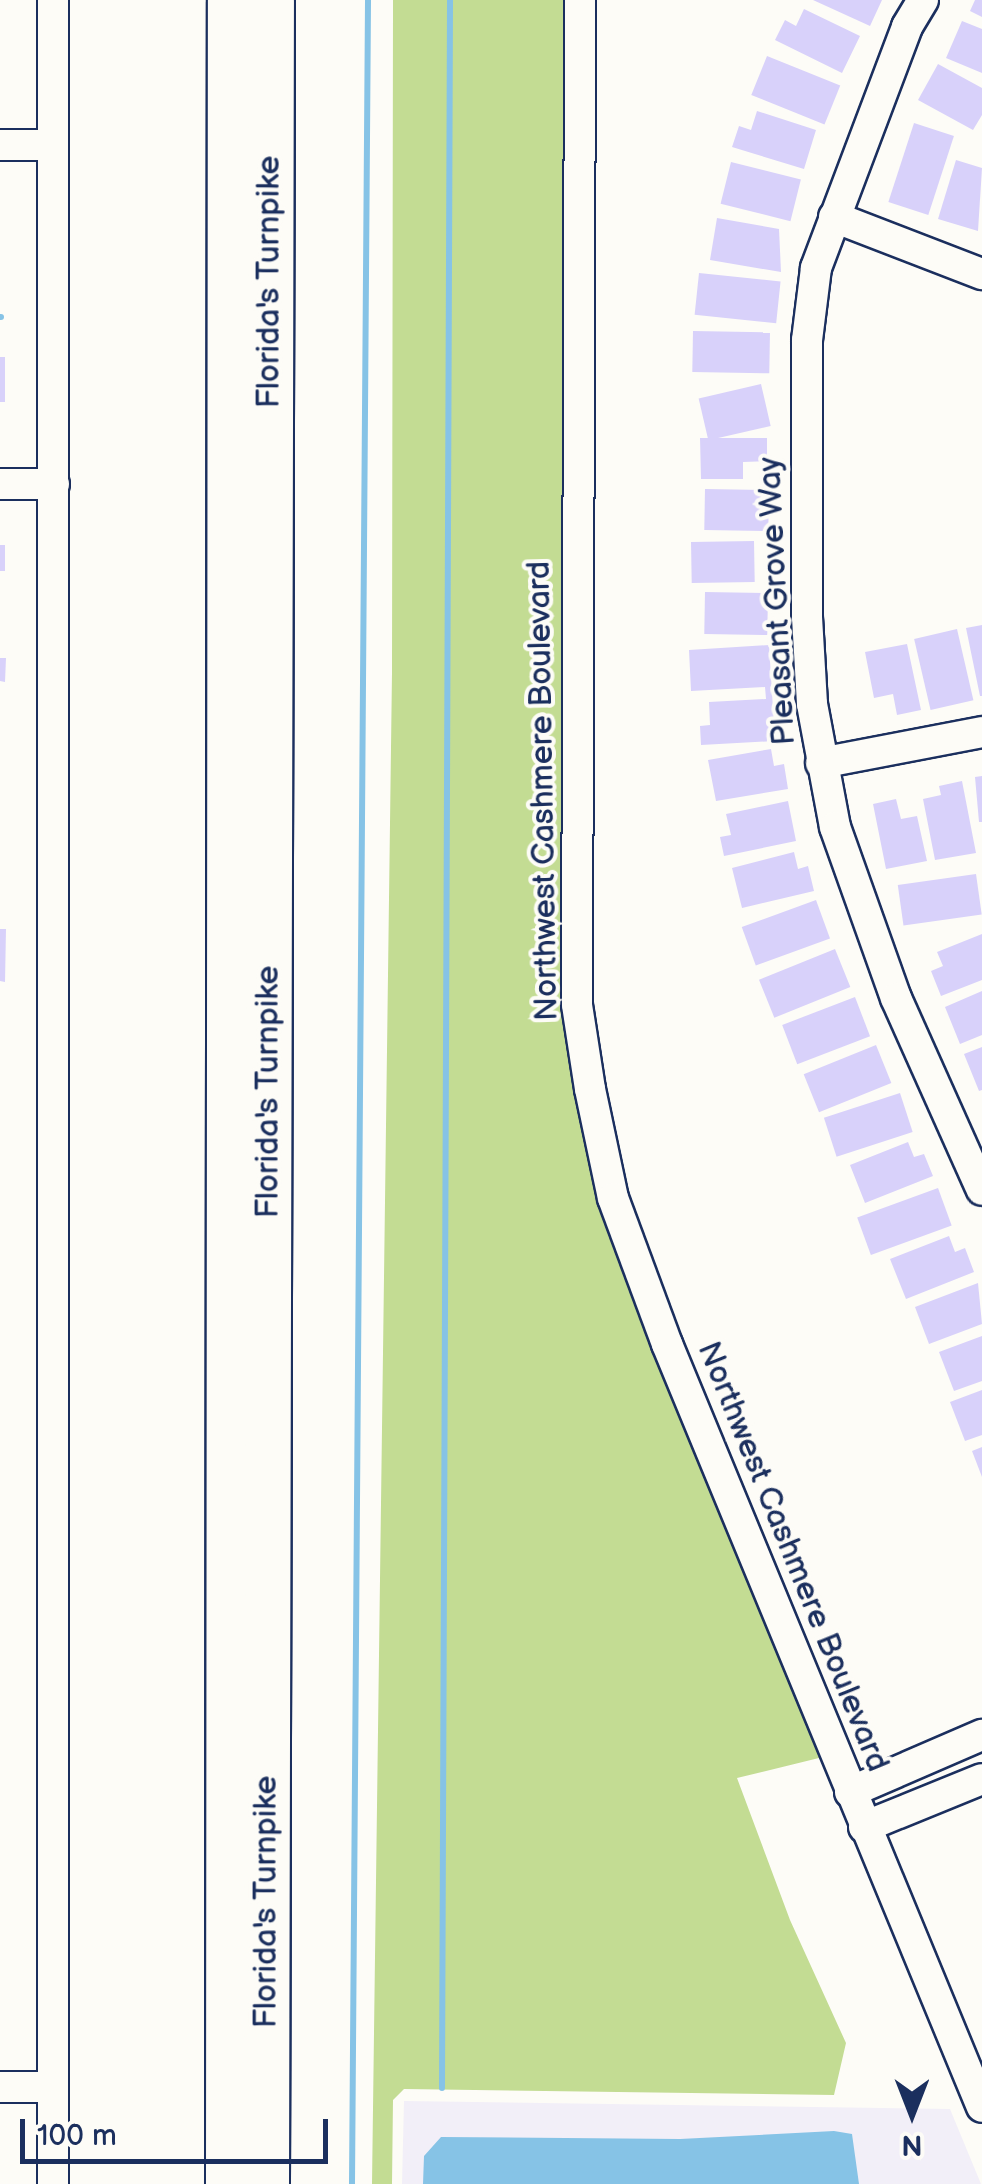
<!DOCTYPE html>
<style>
body{margin:0}
#map{position:relative;width:982px;height:2184px;overflow:hidden;background:#fdfcf7;font-family:"Balsamiq Sans",sans-serif}
div>[style]{position:absolute}
[style*='--x']{left:calc(var(--x)*1px);top:calc(var(--y)*1px);width:calc(var(--w)*1px);rotate:calc(var(--a)*1deg)}
.built>*{inset:0;background:#f2eff8}
.green>*{inset:0;background:#c3dc93}
.water>*{inset:0;background:#86c3e6}
.stream>*{height:6px;margin:-3px;padding:0 3px;transform-origin:3px;border-radius:3px;background:#86c3e6}
.building>*{inset:0;background:#d8d1fa;transform-origin:0 0}
.roads{filter:drop-shadow(2px 0 #1b2f5e) drop-shadow(-2px 0 #1b2f5e) drop-shadow(0 2px #1b2f5e) drop-shadow(0 -2px #1b2f5e)}
.minor>*{height:30px;margin:-15px;padding:0 15px;transform-origin:15px;border-radius:15px;background:#fdfcf7}
.highway>*{height:45px;margin:-22.5px;padding:0 22.5px;transform-origin:22.5px;border-radius:22.5px;background:#fdfcf7}
span{translate:-50% -50%;white-space:nowrap;text-align:center;line-height:1.15;-webkit-text-stroke:8px #fdfcf7;paint-order:stroke}
.street-label{font-size:32px;color:#1b2f5e}
.north{position:absolute;left:862px;top:2064px;width:100px;height:100px;-webkit-text-stroke:8px #fdfcf7;paint-order:stroke;rotate:180deg;font-size:28px;font-weight:700;line-height:40px;text-align:center;color:#1b2f5e}
.north::after{content:'';display:block;margin:auto;width:35px;height:45px;background:#1b2f5e;clip-path:polygon(50% 0,100% 100%,50% 72%,0 100%)}
.scale{position:absolute;left:20px;top:2119px;width:308px;height:45px;box-sizing:border-box;border:5px solid #1b2f5e;border-top:0;padding-left:12px;font-size:30px;line-height:35px;white-space:nowrap;color:#1b2f5e;-webkit-text-stroke:8px #fdfcf7;paint-order:stroke}
</style>
<div id="map">
<div class="built">
<div style="clip-path:polygon(404px 2101px,950px 2109px,981px 2184px,402px 2184px)"></div>
</div>
<div class="green">
<div style="clip-path:polygon(393px 0,569px 0,579px 1092px,823px 1757px,737px 1778px,790px 1920px,846px 2043px,834px 2095px,404px 2089px,393px 2100px,392px 2184px,372px 2184px,392px 672px)"></div>
</div>
<div class="water">
<div style="clip-path:polygon(834px 2131px,852px 2134px,859px 2184px,423px 2184px,424px 2156px,441px 2137px,680px 2139px)"></div>
</div>
<div class="stream">
<div style="--x:0;--y:317;--w:1;--a:0"></div>
<div style="--x:442;--y:2088;--w:2088;--a:-89.78"></div>
<div style="--x:352;--y:2184;--w:2184;--a:-89.58"></div>
</div>
<div class="building">
<div style="clip-path:polygon(813px 0,882px 0,870px 26px)"></div>
<div style="clip-path:polygon(975px 0,982px 0,982px 17px,970px 11px)"></div>
<div style="clip-path:polygon(804px 9px,860px 36px,842px 73px,775px 40px,785px 20px,796px 26px)"></div>
<div style="clip-path:polygon(962px 21px,982px 29px,982px 73px,946px 58px)"></div>
<div style="left:767px;top:56px;width:79px;height:42px;rotate:22deg"></div>
<div style="clip-path:polygon(938px 64px,982px 88px,982px 115px,973px 130px,918px 100px)"></div>
<div style="clip-path:polygon(757px 111px,816px 130px,804px 169px,732px 147px,739px 126px,751px 130px)"></div>
<div style="left:914px;top:123px;width:42px;height:83px;rotate:18deg"></div>
<div style="clip-path:polygon(956px 160px,982px 168px,978px 231px,938px 219px)"></div>
<div style="left:731px;top:162px;width:72px;height:43px;rotate:14deg"></div>
<div style="clip-path:polygon(717px 218px,779px 229px,781px 272px,710px 260px)"></div>
<div style="left:699px;top:273px;width:82px;height:42px;rotate:6deg"></div>
<div style="left:693px;top:331px;width:77px;height:41px;rotate:1deg"></div>
<div style="left:0;top:357px;width:5px;height:45px"></div>
<div style="left:761px;top:384px;width:43px;height:64px;rotate:77deg"></div>
<div style="clip-path:polygon(700px 438px,767px 438px,767px 461px,743px 462px,743px 479px,701px 479px)"></div>
<div style="left:705px;top:489px;width:64px;height:41px;rotate:1deg"></div>
<div style="left:754px;top:541px;width:41px;height:63px;rotate:89deg"></div>
<div style="left:0;top:545px;width:5px;height:26px"></div>
<div style="left:705px;top:592px;width:63px;height:42px;rotate:1deg"></div>
<div style="clip-path:polygon(982px 625px,982px 696px,980px 696px,966px 628px)"></div>
<div style="left:957px;top:629px;width:73px;height:44px;rotate:77deg"></div>
<div style="clip-path:polygon(907px 644px,921px 710px,897px 715px,893px 694px,874px 698px,865px 652px)"></div>
<div style="clip-path:polygon(769px 645px,775px 741px,701px 745px,700px 726px,710px 725px,709px 702px,766px 699px,765px 687px,691px 691px,689px 650px)"></div>
<div style="clip-path:polygon(0 658px,6px 658px,5px 682px,0 681px)"></div>
<div style="clip-path:polygon(771px 749px,774px 766px,784px 764px,788px 789px,716px 801px,708px 760px)"></div>
<div style="clip-path:polygon(982px 776px,982px 822px,979px 822px,975px 777px)"></div>
<div style="clip-path:polygon(962px 781px,976px 853px,935px 860px,923px 799px,941px 795px,939px 786px)"></div>
<div style="clip-path:polygon(896px 799px,901px 819px,917px 816px,927px 861px,886px 869px,873px 804px)"></div>
<div style="clip-path:polygon(788px 801px,796px 841px,724px 856px,720px 837px,731px 835px,726px 814px)"></div>
<div style="clip-path:polygon(794px 852px,798px 869px,808px 866px,814px 891px,742px 908px,732px 868px)"></div>
<div style="left:976px;top:874px;width:41px;height:79px;rotate:82deg"></div>
<div style="left:816px;top:900px;width:41px;height:79px;rotate:70deg"></div>
<div style="clip-path:polygon(0 929px,6px 929px,5px 982px,0 981px)"></div>
<div style="clip-path:polygon(982px 934px,982px 980px,941px 996px,931px 971px,943px 966px,937px 952px)"></div>
<div style="left:835px;top:949px;width:41px;height:82px;rotate:68deg"></div>
<div style="clip-path:polygon(982px 991px,982px 1035px,960px 1044px,945px 1007px)"></div>
<div style="left:855px;top:997px;width:42px;height:78px;rotate:69deg"></div>
<div style="left:876px;top:1045px;width:41px;height:78px;rotate:68deg"></div>
<div style="clip-path:polygon(982px 1047px,982px 1090px,979px 1091px,964px 1054px)"></div>
<div style="left:900px;top:1093px;width:41px;height:80px;rotate:72deg"></div>
<div style="clip-path:polygon(908px 1142px,914px 1157px,924px 1154px,933px 1176px,865px 1203px,850px 1165px)"></div>
<div style="left:938px;top:1188px;width:40px;height:86px;rotate:70deg"></div>
<div style="clip-path:polygon(949px 1236px,955px 1252px,965px 1248px,974px 1272px,906px 1299px,890px 1259px)"></div>
<div style="clip-path:polygon(978px 1283px,982px 1324px,929px 1344px,915px 1307px)"></div>
<div style="clip-path:polygon(982px 1336px,982px 1381px,954px 1391px,939px 1352px)"></div>
<div style="clip-path:polygon(982px 1390px,982px 1435px,965px 1441px,950px 1402px)"></div>
<div style="clip-path:polygon(982px 1447px,982px 1477px,972px 1451px)"></div>
</div>
<div class="roads">
<div class="minor">
<div style="--x:53;--y:0;--w:2184;--a:90"></div>
<div style="--x:580;--y:0;--w:1005;--a:90.17"></div>
<div style="--x:577;--y:1005;--w:85;--a:81.2"></div>
<div style="--x:590;--y:1089;--w:111;--a:78.1"></div>
<div style="--x:613;--y:1198;--w:156;--a:69.7"></div>
<div style="--x:667;--y:1344;--w:825;--a:67.57"></div>
<div style="--x:923;--y:0;--w:31;--a:121"></div>
<div style="--x:907;--y:27;--w:258;--a:110.7"></div>
<div style="--x:816;--y:268;--w:73;--a:97.1"></div>
<div style="--x:807;--y:340;--w:277;--a:90"></div>
<div style="--x:807;--y:617;--w:87;--a:86.7"></div>
<div style="--x:812;--y:704;--w:125;--a:79.4"></div>
<div style="--x:835;--y:827;--w:182;--a:70.4"></div>
<div style="--x:896;--y:998;--w:210;--a:65.9"></div>
<div style="--x:0;--y:145;--w:52;--a:0"></div>
<div style="--x:834;--y:217;--w:159;--a:21.1"></div>
<div style="--x:0;--y:484;--w:54;--a:0"></div>
<div style="--x:821;--y:763;--w:164;--a:-10.9"></div>
<div style="--x:850;--y:1792;--w:144;--a:-23.4"></div>
<div style="--x:864;--y:1827;--w:127;--a:-22.1"></div>
<div style="--x:0;--y:2087;--w:53;--a:0"></div>
</div>
<div class="highway">
<div style="--x:228;--y:2184;--w:2184;--a:-89.95"></div>
<div style="--x:266;--y:2184;--w:2184;--a:-89.87"></div>
</div>
</div>
<div class="street-label">
<span style="left:270px;top:282px;rotate:-90deg">Florida's Turnpike</span>
<span style="left:778px;top:601px;rotate:-93deg">Pleasant Grove Way</span>
<span style="left:544px;top:791px;rotate:-91deg">Northwest Cashmere Boulevard</span>
<span style="left:269px;top:1092px;rotate:-90deg">Florida's Turnpike</span>
<span style="left:792px;top:1557px;rotate:68deg">Northwest Cashmere Boulevard</span>
<span style="left:267px;top:1902px;rotate:-90deg">Florida's Turnpike</span>
</div>
<div class="north">N</div>
<div class="scale">100 m</div>
</div>
